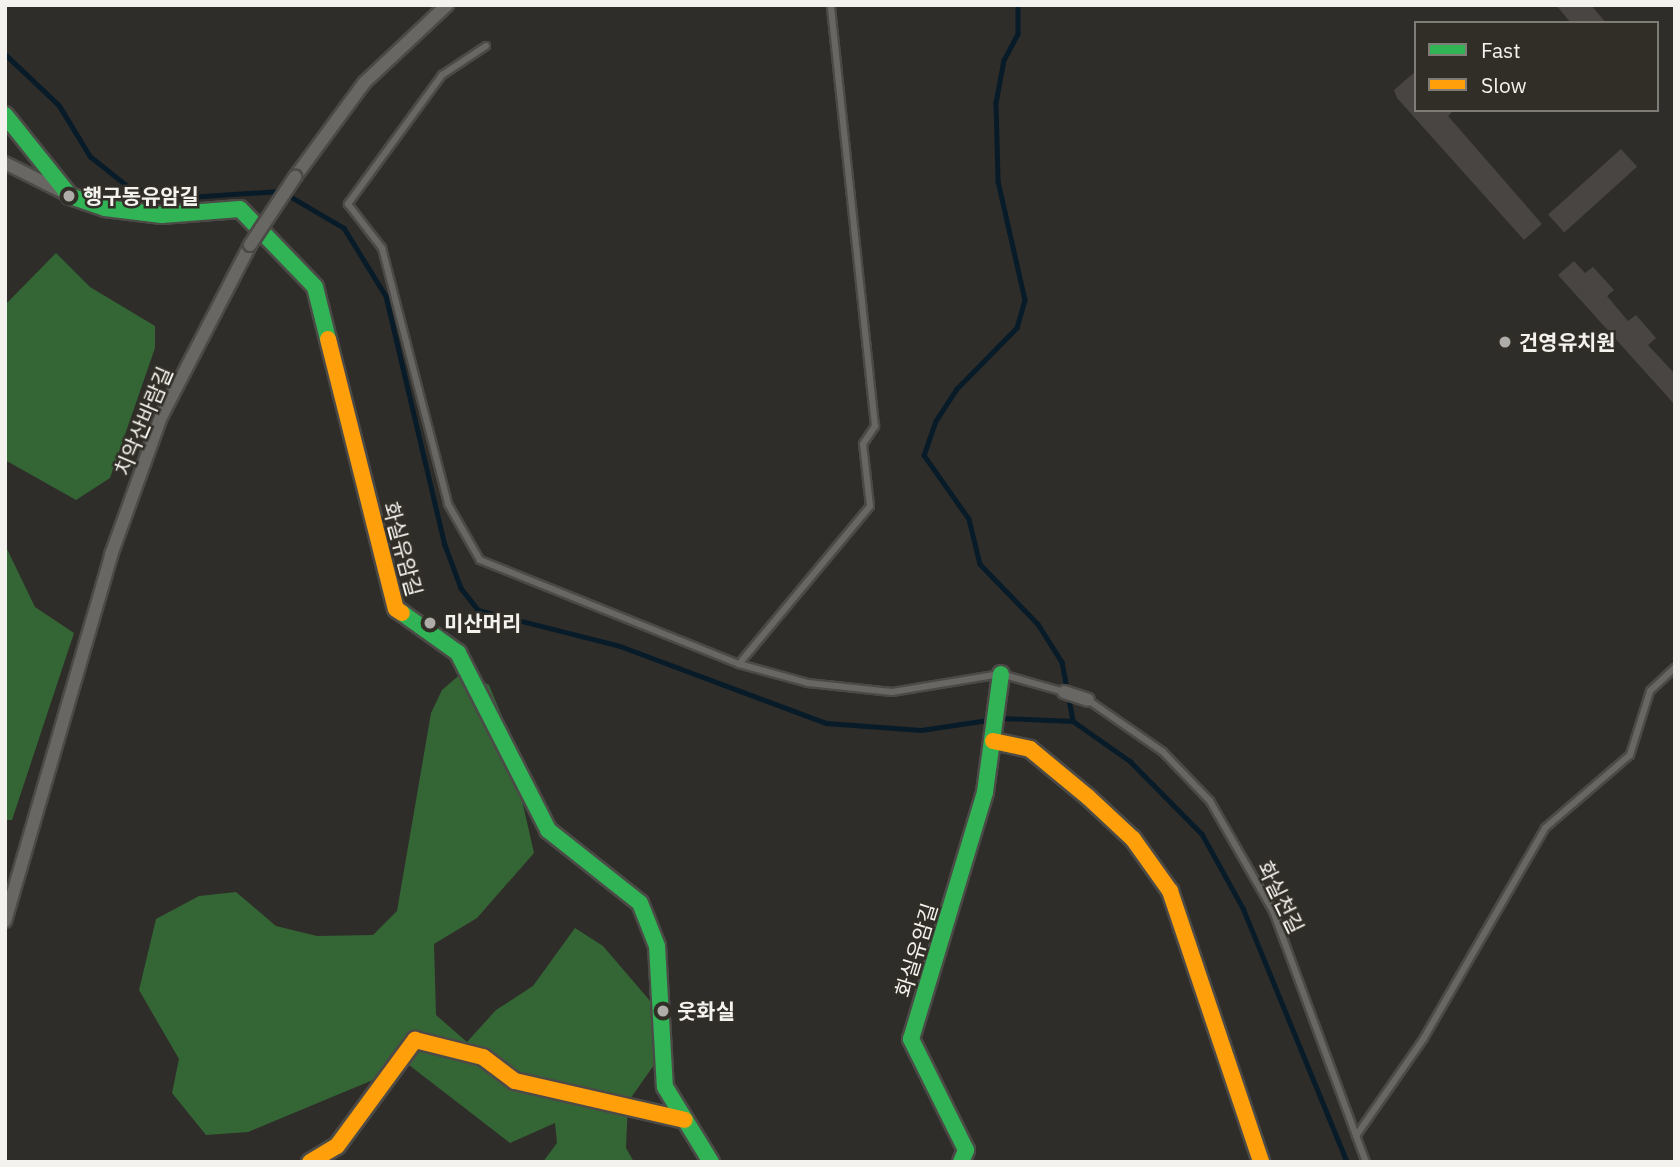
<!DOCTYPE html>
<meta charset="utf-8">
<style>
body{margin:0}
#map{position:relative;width:1680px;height:1167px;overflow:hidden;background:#2f2d29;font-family:"IBM Plex Sans","Noto Sans KR",sans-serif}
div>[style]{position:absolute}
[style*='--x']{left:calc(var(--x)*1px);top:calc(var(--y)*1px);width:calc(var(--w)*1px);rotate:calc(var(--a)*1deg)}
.forest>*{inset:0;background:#346535}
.stream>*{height:4.5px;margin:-2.25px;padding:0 2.25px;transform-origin:2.25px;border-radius:2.25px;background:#081b28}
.building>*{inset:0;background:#484542;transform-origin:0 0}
.roads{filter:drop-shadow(2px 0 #4b4a47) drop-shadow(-2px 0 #4b4a47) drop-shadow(0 2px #4b4a47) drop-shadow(0 -2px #4b4a47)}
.lane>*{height:6px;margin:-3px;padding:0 3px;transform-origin:3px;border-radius:3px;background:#686764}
.street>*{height:12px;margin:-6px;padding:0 6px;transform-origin:6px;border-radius:6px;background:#686764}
.fast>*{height:16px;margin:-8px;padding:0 8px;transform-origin:8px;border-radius:8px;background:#30b455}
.slow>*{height:16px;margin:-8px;padding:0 8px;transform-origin:8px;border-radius:8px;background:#ff9f0a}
.bridges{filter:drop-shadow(2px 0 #4b4a47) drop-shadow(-2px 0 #4b4a47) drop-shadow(0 2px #4b4a47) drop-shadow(0 -2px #4b4a47)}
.street-bridge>*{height:12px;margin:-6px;padding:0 6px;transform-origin:6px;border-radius:6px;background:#686764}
.dots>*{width:19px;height:19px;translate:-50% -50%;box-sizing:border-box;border:4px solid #312e27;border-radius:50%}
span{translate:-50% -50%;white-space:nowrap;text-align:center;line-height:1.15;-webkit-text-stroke:5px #312e27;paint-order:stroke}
.poi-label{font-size:21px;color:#f4f2ee;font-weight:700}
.left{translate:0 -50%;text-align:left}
.street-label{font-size:21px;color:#f4f2ee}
.frame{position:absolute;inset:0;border:7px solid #f4f2ee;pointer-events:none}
.legend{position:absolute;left:1414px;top:21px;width:245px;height:91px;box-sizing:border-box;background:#312e27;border:2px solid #7f7c77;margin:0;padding:9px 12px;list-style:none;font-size:21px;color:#f4f2ee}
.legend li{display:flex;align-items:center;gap:14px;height:35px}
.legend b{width:35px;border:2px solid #7f7c77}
</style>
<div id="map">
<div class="forest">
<div style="clip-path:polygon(56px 253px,90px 287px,155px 326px,155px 348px,110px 478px,76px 500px,5px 460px,5px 305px)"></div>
<div style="clip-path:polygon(5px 545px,35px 607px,74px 633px,12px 820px,5px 820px)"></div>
<div style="clip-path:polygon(464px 671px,489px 685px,504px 721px,534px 853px,477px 918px,434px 944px,436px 1015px,467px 1042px,496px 1010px,533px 986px,575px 928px,603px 946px,657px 1009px,663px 1052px,628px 1102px,626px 1148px,634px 1162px,543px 1162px,557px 1143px,555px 1123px,510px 1143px,409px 1065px,248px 1132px,206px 1135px,172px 1093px,179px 1059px,139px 990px,156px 919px,199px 896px,236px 892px,276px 926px,317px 936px,373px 935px,397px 911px,431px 713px,442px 690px)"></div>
</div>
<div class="stream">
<div style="--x:1018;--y:5;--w:29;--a:90"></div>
<div style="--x:1018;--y:34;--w:30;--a:118"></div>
<div style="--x:1004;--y:60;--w:44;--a:100.5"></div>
<div style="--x:996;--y:103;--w:78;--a:88.5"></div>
<div style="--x:998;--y:181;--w:122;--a:77.2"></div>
<div style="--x:1025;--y:300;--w:29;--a:106"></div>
<div style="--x:1017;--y:328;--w:86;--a:134.5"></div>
<div style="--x:957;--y:389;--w:38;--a:123"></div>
<div style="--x:936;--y:421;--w:36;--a:109"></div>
<div style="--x:924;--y:455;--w:78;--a:54.9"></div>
<div style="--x:969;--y:519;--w:46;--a:76.3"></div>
<div style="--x:980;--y:564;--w:83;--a:46"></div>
<div style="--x:1038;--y:624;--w:45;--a:57.7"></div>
<div style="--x:1062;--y:662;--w:59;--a:79.3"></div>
<div style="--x:5;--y:54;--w:74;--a:43.4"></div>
<div style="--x:59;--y:105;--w:60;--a:58.7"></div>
<div style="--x:90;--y:156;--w:51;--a:38.7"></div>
<div style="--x:130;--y:188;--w:59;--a:8.8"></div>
<div style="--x:188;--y:197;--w:93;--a:-3.7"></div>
<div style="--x:281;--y:191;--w:73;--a:30.4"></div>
<div style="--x:344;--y:228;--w:80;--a:58.3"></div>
<div style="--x:386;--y:296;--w:256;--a:76.7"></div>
<div style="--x:445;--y:545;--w:46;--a:69.6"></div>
<div style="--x:461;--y:588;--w:28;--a:52"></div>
<div style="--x:478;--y:610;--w:146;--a:14.2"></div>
<div style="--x:620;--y:646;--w:220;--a:20.5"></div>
<div style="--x:826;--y:723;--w:95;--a:4.2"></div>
<div style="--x:921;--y:730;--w:69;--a:-8.4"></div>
<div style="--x:1002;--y:718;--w:71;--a:2.4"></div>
<div style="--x:1073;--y:721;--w:70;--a:35.1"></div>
<div style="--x:1130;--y:761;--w:103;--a:45.4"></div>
<div style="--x:1202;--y:834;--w:85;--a:61"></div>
<div style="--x:1243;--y:908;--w:274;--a:67.7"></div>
</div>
<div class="building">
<div style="clip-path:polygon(1556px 5px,1591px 5px,1606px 23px,1571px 23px)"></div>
<div style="clip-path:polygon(1416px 71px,1416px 110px,1454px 110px,1448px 116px,1542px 224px,1524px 240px,1397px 98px,1394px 90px)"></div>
<div style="left:1621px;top:149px;width:24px;height:98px;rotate:48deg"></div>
<div style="clip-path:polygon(1574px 261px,1585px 273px,1593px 267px,1614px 290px,1607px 296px,1628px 321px,1636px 315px,1656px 338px,1648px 345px,1675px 374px,1675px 405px,1558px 275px)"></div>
</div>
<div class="roads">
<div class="lane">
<div style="--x:486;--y:46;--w:53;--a:146.6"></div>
<div style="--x:442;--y:75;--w:160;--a:126.1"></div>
<div style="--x:348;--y:204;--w:56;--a:52.3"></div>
<div style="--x:382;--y:248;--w:264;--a:75.5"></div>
<div style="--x:448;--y:504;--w:64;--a:60.3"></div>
<div style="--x:480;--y:560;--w:279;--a:21.9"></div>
<div style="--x:739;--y:664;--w:72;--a:15.4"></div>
<div style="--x:808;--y:683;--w:84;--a:6.1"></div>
<div style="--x:892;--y:692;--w:110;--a:-9.4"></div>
<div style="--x:1001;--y:674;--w:66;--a:15.9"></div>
<div style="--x:739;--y:664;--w:205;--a:-50.3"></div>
<div style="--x:870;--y:506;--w:62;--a:-96.4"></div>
<div style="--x:863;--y:444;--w:22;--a:-56"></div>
<div style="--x:875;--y:426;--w:423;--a:-96"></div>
<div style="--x:1088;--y:700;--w:91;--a:34.7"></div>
<div style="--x:1163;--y:752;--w:68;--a:46.2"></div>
<div style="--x:1210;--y:801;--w:127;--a:60.2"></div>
<div style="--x:1273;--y:911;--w:268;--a:69.7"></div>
<div style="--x:1356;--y:1136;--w:119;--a:-55.2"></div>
<div style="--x:1424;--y:1038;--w:242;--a:-60"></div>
<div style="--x:1545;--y:828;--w:112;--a:-40.7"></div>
<div style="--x:1630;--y:755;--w:67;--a:-72.6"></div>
<div style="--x:1650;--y:691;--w:34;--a:-43"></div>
</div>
<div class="street">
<div style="--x:5;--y:163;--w:65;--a:26.6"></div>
<div style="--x:295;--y:177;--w:117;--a:-53.7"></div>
<div style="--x:364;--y:83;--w:114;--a:-43.2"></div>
<div style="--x:1064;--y:692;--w:25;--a:18"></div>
<div style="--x:5;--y:921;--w:381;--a:-73.8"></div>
<div style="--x:111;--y:555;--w:147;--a:-70.1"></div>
<div style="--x:161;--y:417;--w:194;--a:-62.6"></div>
</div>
<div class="fast">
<div style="--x:5;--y:115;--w:104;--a:51.3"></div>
<div style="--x:70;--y:196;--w:37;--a:19"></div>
<div style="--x:105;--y:208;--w:57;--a:7"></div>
<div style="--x:162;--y:215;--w:78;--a:-4.4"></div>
<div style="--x:240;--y:209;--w:108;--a:46.1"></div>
<div style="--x:315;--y:287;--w:54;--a:76"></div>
<div style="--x:402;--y:613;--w:69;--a:35.5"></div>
<div style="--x:458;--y:653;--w:199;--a:63"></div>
<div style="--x:548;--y:830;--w:117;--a:38.4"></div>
<div style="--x:640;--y:903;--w:46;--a:68.4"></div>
<div style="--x:657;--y:946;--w:141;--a:86.8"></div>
<div style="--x:665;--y:1087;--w:88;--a:58.5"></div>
<div style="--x:961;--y:1162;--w:13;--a:-67"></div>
<div style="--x:966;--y:1150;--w:124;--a:-116.4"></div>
<div style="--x:911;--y:1039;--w:258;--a:-73.3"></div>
<div style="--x:985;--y:792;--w:119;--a:-82.3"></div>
</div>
<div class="slow">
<div style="--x:328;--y:339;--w:278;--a:75.9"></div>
<div style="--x:396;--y:609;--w:7;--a:34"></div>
<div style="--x:993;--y:741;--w:38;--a:12"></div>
<div style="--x:1030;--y:749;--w:75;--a:39.6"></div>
<div style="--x:1088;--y:797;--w:62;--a:43"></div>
<div style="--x:1133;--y:839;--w:64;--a:54.6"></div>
<div style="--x:1170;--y:891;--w:286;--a:71.4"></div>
<div style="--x:310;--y:1162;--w:31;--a:-31"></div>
<div style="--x:337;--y:1146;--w:132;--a:-53.7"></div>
<div style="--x:415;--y:1040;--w:70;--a:14"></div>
<div style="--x:483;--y:1057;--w:40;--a:37"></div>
<div style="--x:515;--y:1081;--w:174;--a:12.9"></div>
</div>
</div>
<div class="bridges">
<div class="street-bridge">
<div style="--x:250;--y:245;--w:82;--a:-56.5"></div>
</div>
</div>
<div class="dots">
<div style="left:69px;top:196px;background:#afada9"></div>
<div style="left:1505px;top:342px;background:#afada9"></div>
<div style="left:430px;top:623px;background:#afada9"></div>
<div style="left:663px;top:1011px;background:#afada9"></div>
</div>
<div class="poi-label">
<span class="left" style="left:83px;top:196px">행구동유암길</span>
<span class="left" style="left:1519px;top:342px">건영유치원</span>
<span class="left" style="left:444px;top:623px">미산머리</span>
<span class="left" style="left:677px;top:1011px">웃화실</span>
</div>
<div class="street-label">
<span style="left:143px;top:421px;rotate:-67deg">치악산바람길</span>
<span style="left:403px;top:549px;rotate:75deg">화실유암길</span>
<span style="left:1281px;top:897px;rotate:64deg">화실천길</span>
<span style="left:916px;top:950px;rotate:-73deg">화실유암길</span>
</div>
<div class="frame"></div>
<ul class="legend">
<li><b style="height:9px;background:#30b455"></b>Fast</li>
<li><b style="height:9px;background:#ff9f0a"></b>Slow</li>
</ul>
</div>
